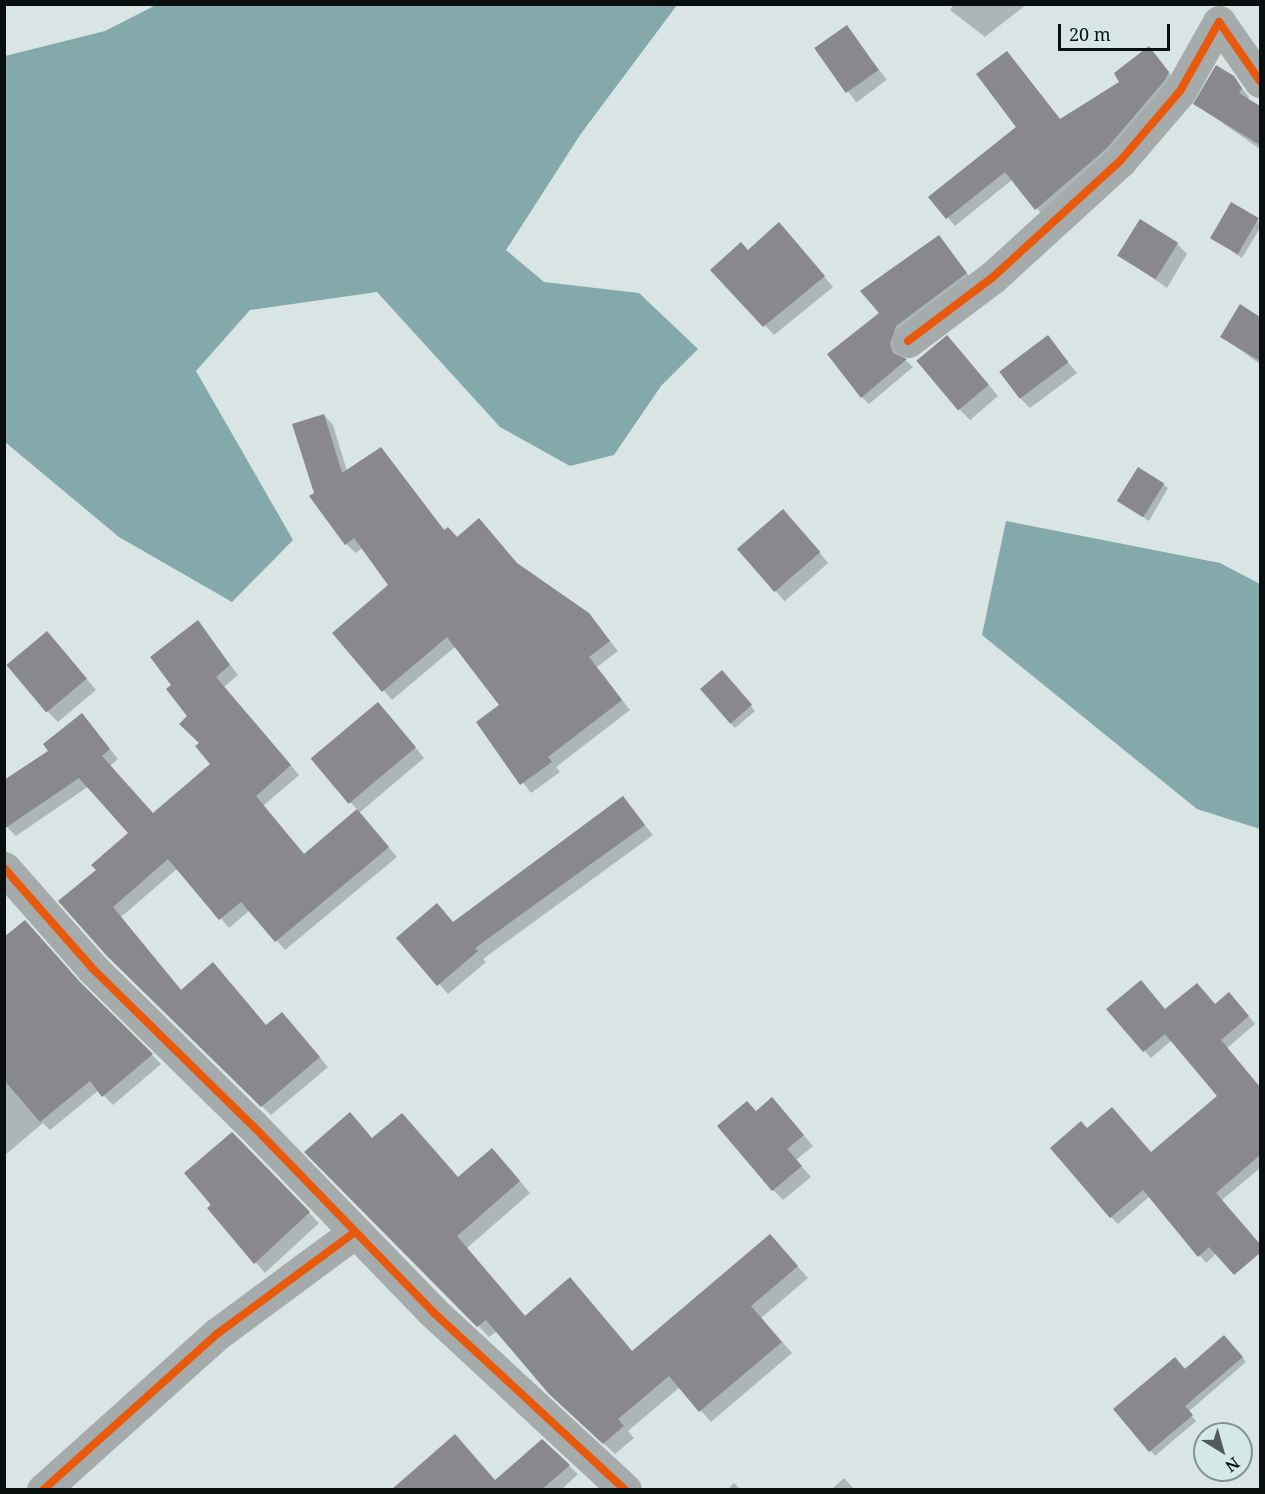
<!DOCTYPE html>
<style>
body{margin:0}
#map{position:relative;width:1265px;height:1494px;overflow:hidden;background:#d9e4e4;font-family:"Noto Serif",serif}
div>[style]{position:absolute}
[style*='--x']{left:calc(var(--x)*1px);top:calc(var(--y)*1px);width:calc(var(--w)*1px);rotate:calc(var(--a)*1deg)}
.water>*{inset:0;background:#84a9aa}
.shadow>*{inset:0;background:#0003;transform-origin:0 0}
.building>*{inset:0;background:#88888d;transform-origin:0 0}
.street>*{height:33px;margin:-16.5px;padding:0 16.5px;transform-origin:16.5px;border-radius:16.5px;background:#a5abab}
.cycleway>*{height:8px;margin:-4px;padding:0 4px;transform-origin:4px;border-radius:4px;background:#e8590c}
span{translate:-50% -50%;white-space:nowrap;text-align:center;line-height:1.15;-webkit-text-stroke:6px #d5e8e8;paint-order:stroke}
.frame{position:absolute;inset:0;border:6px solid #090f0f;pointer-events:none}
.north{position:absolute;left:1193px;top:1422px;width:60px;height:60px;box-sizing:border-box;background:#d5e8e8;border:2px solid #839191;border-radius:50%;rotate:143deg;font-size:16px;font-weight:700;line-height:24px;text-align:center;color:#090f0f}
.north::after{content:'';display:block;margin:auto;width:21px;height:27px;background:#525a5a;clip-path:polygon(50% 0,100% 100%,50% 72%,0 100%)}
.scale{position:absolute;left:1058px;top:24px;width:112px;height:27px;box-sizing:border-box;border:3px solid #090f0f;border-top:0;padding-left:8px;font-size:18px;line-height:21px;white-space:nowrap;color:#090f0f;-webkit-text-stroke:4px #d5e8e8;paint-order:stroke}
</style>
<div id="map">
<div class="water">
<div style="clip-path:polygon(156px 5px,677px 5px,580px 135px,506px 250px,544px 282px,639px 293px,698px 349px,661px 386px,614px 455px,570px 466px,500px 427px,377px 292px,250px 310px,196px 371px,293px 540px,232px 602px,119px 537px,5px 442px,5px 56px,105px 31px)"></div>
<div style="clip-path:polygon(1006px 521px,1220px 563px,1260px 584px,1260px 829px,1197px 809px,982px 635px)"></div>
</div>
<div class="shadow">
<div style="clip-path:polygon(954px 4px,1027px 4px,985px 37px,950px 10px)"></div>
<div style="left:847px;top:27px;width:66px;height:38px;rotate:53deg"></div>
<div style="clip-path:polygon(1149px 48px,1176px 81px,1044px 217px,1013px 179px,955px 226px,930px 197px,1018px 127px,1007px 53px,1061px 120px,1121px 83px)"></div>
<div style="clip-path:polygon(1233px 77px,1249px 97px,1247px 100px,1260px 108px,1260px 149px,1195px 104px)"></div>
<div style="clip-path:polygon(1258px 220px,1260px 228px,1242px 258px,1211px 237px)"></div>
<div style="clip-path:polygon(789px 234px,833px 287px,774px 335px,713px 270px)"></div>
<div style="clip-path:polygon(939px 237px,973px 281px,903px 334px,896px 352px,913px 367px,869px 404px,862px 397px,881px 313px)"></div>
<div style="clip-path:polygon(1177px 244px,1187px 254px,1167px 288px,1120px 255px)"></div>
<div style="clip-path:polygon(1241px 306px,1260px 318px,1260px 364px,1222px 337px)"></div>
<div style="clip-path:polygon(1047px 337px,1077px 373px,1030px 408px,1020px 398px)"></div>
<div style="clip-path:polygon(957px 347px,998px 396px,970px 420px,960px 410px)"></div>
<div style="clip-path:polygon(324px 415px,333px 425px,347px 471px,381px 449px,445px 531px,519px 567px,588px 614px,618px 651px,597px 667px,630px 710px,556px 767px,560px 772px,531px 793px,478px 722px,502px 705px,456px 646px,392px 700px,334px 633px,391px 585px,362px 548px,356px 553px,346px 544px,316px 493px)"></div>
<div style="clip-path:polygon(1163px 484px,1168px 488px,1149px 521px,1119px 501px)"></div>
<div style="left:783px;top:511px;width:69px;height:58px;rotate:49deg"></div>
<div style="clip-path:polygon(198px 622px,238px 675px,224px 687px,299px 775px,263px 806px,305px 855px,358px 810px,350px 802px,388px 714px,424px 758px,359px 813px,397px 857px,285px 950px,250px 910px,229px 928px,178px 868px,121px 917px,182px 991px,267px 1026px,290px 1023px,328px 1067px,271px 1115px,108px 955px,98px 871px,130px 833px,89px 786px,16px 836px,7px 827px,90px 724px,118px 759px,110px 766px,154px 815px,213px 764px,173px 685px)"></div>
<div style="clip-path:polygon(57px 643px,96px 690px,58px 722px,48px 712px)"></div>
<div style="clip-path:polygon(727px 677px,755px 711px,735px 728px,702px 689px)"></div>
<div style="clip-path:polygon(623px 798px,653px 835px,483px 959px,486px 962px,448px 994px,398px 938px,454px 924px)"></div>
<div style="clip-path:polygon(4px 939px,66px 969px,161px 1064px,113px 1105px,99px 1090px,50px 1130px,43px 1123px,4px 1156px)"></div>
<div style="clip-path:polygon(1236px 1001px,1255px 1024px,1227px 1048px,1260px 1088px,1260px 1168px,1222px 1200px,1260px 1249px,1233px 1271px,1217px 1253px,1206px 1263px,1150px 1196px,1118px 1224px,1111px 1217px,1088px 1130px,1152px 1153px,1219px 1096px,1172px 1040px,1151px 1058px,1108px 1009px,1166px 1011px)"></div>
<div style="clip-path:polygon(772px 1099px,813px 1146px,796px 1160px,811px 1177px,783px 1200px,773px 1190px)"></div>
<div style="clip-path:polygon(232px 1134px,319px 1223px,265px 1273px,209px 1208px)"></div>
<div style="clip-path:polygon(373px 1139px,458px 1178px,503px 1161px,530px 1193px,467px 1248px,526px 1317px,581px 1291px,633px 1352px,770px 1236px,808px 1278px,761px 1318px,792px 1353px,711px 1422px,680px 1387px,628px 1431px,634px 1438px,615px 1454px,562px 1405px,497px 1331px,489px 1337px,306px 1152px)"></div>
<div style="clip-path:polygon(1229px 1342px,1246px 1362px,1188px 1412px,1196px 1421px,1155px 1456px,1115px 1409px)"></div>
<div style="clip-path:polygon(569px 1466px,578px 1474px,561px 1490px,408px 1490px,496px 1481px)"></div>
<div style="clip-path:polygon(844px 1478px,855px 1490px,831px 1490px)"></div>
<div style="clip-path:polygon(734px 1483px,741px 1490px,727px 1490px)"></div>
</div>
<div class="building">
<div style="left:847px;top:25px;width:55px;height:40px;rotate:55deg"></div>
<div style="clip-path:polygon(1149px 46px,1169px 72px,1165px 80px,1107px 148px,1035px 210px,1005px 172px,946px 219px,928px 197px,1016px 127px,976px 74px,1007px 51px,1060px 119px,1119px 82px,1114px 73px)"></div>
<div style="clip-path:polygon(1216px 65px,1234px 76px,1242px 88px,1239px 93px,1260px 106px,1260px 145px,1193px 104px)"></div>
<div style="left:1231px;top:202px;width:32px;height:42px;rotate:30deg"></div>
<div style="left:1140px;top:219px;width:45px;height:43px;rotate:32deg"></div>
<div style="clip-path:polygon(779px 222px,825px 276px,763px 327px,710px 270px,741px 242px,748px 250px)"></div>
<div style="clip-path:polygon(939px 235px,967px 273px,896px 326px,890px 344px,893px 353px,907px 359px,861px 398px,827px 354px,879px 313px,860px 291px)"></div>
<div style="clip-path:polygon(1240px 304px,1260px 317px,1260px 361px,1220px 337px)"></div>
<div style="left:947px;top:335px;width:65px;height:40px;rotate:50deg"></div>
<div style="left:1048px;top:335px;width:34px;height:61px;rotate:53deg"></div>
<div style="clip-path:polygon(324px 414px,342px 473px,381px 447px,444px 530px,448px 527px,457px 537px,479px 518px,517px 563px,589px 613px,610px 641px,589px 657px,622px 700px,548px 757px,552px 762px,520px 785px,476px 722px,499px 705px,447px 637px,382px 692px,332px 633px,388px 585px,354px 538px,345px 545px,309px 496px,314px 493px,292px 424px)"></div>
<div style="left:1138px;top:467px;width:31px;height:40px;rotate:32deg"></div>
<div style="left:783px;top:509px;width:57px;height:61px;rotate:49deg"></div>
<div style="clip-path:polygon(198px 620px,230px 665px,216px 677px,291px 765px,256px 796px,304px 854px,357px 809px,389px 847px,275px 942px,241px 902px,219px 920px,168px 859px,113px 907px,181px 990px,213px 962px,266px 1025px,282px 1012px,320px 1057px,261px 1107px,107px 956px,58px 901px,96px 870px,91px 865px,128px 833px,79px 778px,4px 829px,4px 780px,48px 751px,43px 744px,82px 713px,110px 749px,102px 756px,153px 813px,210px 764px,195px 746px,199px 743px,179px 724px,187px 716px,166px 689px,171px 685px,150px 657px)"></div>
<div style="left:47px;top:631px;width:62px;height:53px;rotate:50deg"></div>
<div style="left:722px;top:670px;width:46px;height:29px;rotate:49deg"></div>
<div style="left:378px;top:702px;width:59px;height:88px;rotate:50deg"></div>
<div style="clip-path:polygon(623px 796px,645px 825px,475px 948px,478px 951px,437px 986px,396px 938px,437px 903px,453px 922px)"></div>
<div style="clip-path:polygon(25px 920px,80px 982px,153px 1054px,102px 1097px,90px 1081px,40px 1122px,4px 1080px,4px 937px)"></div>
<div style="clip-path:polygon(1141px 980px,1165px 1009px,1197px 983px,1215px 1004px,1229px 992px,1249px 1016px,1221px 1040px,1260px 1087px,1260px 1155px,1216px 1193px,1260px 1244px,1260px 1253px,1234px 1275px,1209px 1247px,1198px 1257px,1143px 1190px,1110px 1218px,1050px 1148px,1081px 1121px,1087px 1128px,1112px 1107px,1151px 1152px,1217px 1096px,1165px 1034px,1143px 1052px,1106px 1009px)"></div>
<div style="clip-path:polygon(772px 1097px,804px 1135px,787px 1149px,802px 1166px,772px 1191px,717px 1126px,747px 1101px,756px 1111px)"></div>
<div style="clip-path:polygon(350px 1112px,372px 1138px,402px 1113px,458px 1177px,492px 1148px,520px 1181px,457px 1236px,525px 1316px,570px 1277px,632px 1351px,770px 1234px,798px 1266px,751px 1306px,782px 1342px,699px 1412px,669px 1376px,618px 1419px,624px 1426px,603px 1444px,549px 1394px,486px 1320px,477px 1327px,304px 1152px)"></div>
<div style="clip-path:polygon(232px 1132px,310px 1212px,254px 1264px,207px 1208px,211px 1205px,184px 1173px)"></div>
<div style="clip-path:polygon(1224px 1335px,1243px 1357px,1185px 1406px,1193px 1415px,1149px 1452px,1113px 1409px,1175px 1357px,1185px 1369px)"></div>
<div style="clip-path:polygon(455px 1434px,495px 1480px,542px 1439px,570px 1465px,541px 1490px,391px 1490px)"></div>
</div>
<div class="street">
<div style="--x:908;--y:341;--w:106;--a:-37"></div>
<div style="--x:993;--y:277;--w:172;--a:-42.4"></div>
<div style="--x:1120;--y:161;--w:92;--a:-49.4"></div>
<div style="--x:1180;--y:91;--w:79;--a:-60.5"></div>
<div style="--x:1219;--y:22;--w:72;--a:55.2"></div>
<div style="--x:4;--y:868;--w:135;--a:48.6"></div>
<div style="--x:93;--y:969;--w:221;--a:44.5"></div>
<div style="--x:251;--y:1124;--w:260;--a:45.9"></div>
<div style="--x:432;--y:1311;--w:263;--a:42.8"></div>
<div style="--x:43;--y:1490;--w:234;--a:-41.9"></div>
<div style="--x:217;--y:1334;--w:172;--a:-36.5"></div>
</div>
<div class="cycleway">
<div style="--x:908;--y:341;--w:106;--a:-37"></div>
<div style="--x:993;--y:277;--w:172;--a:-42.4"></div>
<div style="--x:1120;--y:161;--w:92;--a:-49.4"></div>
<div style="--x:1180;--y:91;--w:79;--a:-60.5"></div>
<div style="--x:1219;--y:22;--w:72;--a:55.2"></div>
<div style="--x:4;--y:868;--w:135;--a:48.6"></div>
<div style="--x:93;--y:969;--w:221;--a:44.5"></div>
<div style="--x:251;--y:1124;--w:260;--a:45.9"></div>
<div style="--x:432;--y:1311;--w:263;--a:42.8"></div>
<div style="--x:43;--y:1490;--w:234;--a:-41.9"></div>
<div style="--x:217;--y:1334;--w:172;--a:-36.5"></div>
</div>
<div class="frame"></div>
<div class="north">N</div>
<div class="scale">20 m</div>
</div>
